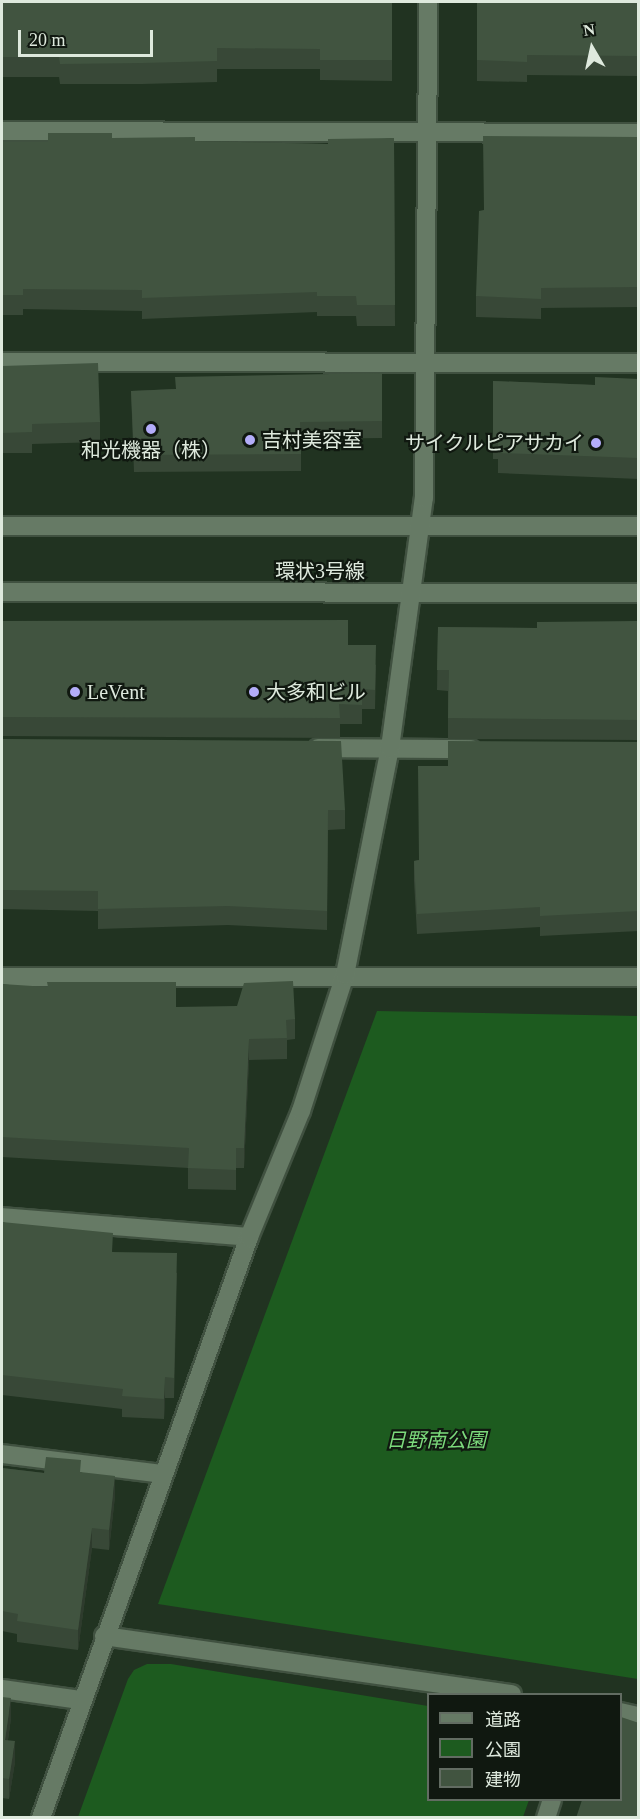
<!DOCTYPE html>
<meta charset="utf-8">
<style>
body{margin:0}
#map{position:relative;width:640px;height:1819px;overflow:hidden;background:#213321;font-family:"Times New Roman","Noto Sans JP",serif}
div>[style]{position:absolute}
[style*='--x']{left:calc(var(--x)*1px);top:calc(var(--y)*1px);width:calc(var(--w)*1px);rotate:calc(var(--a)*1deg)}
.green>*{inset:0;background:#1d5b1f}
.roads{filter:drop-shadow(2px 0 #405140) drop-shadow(-2px 0 #405140) drop-shadow(0 2px #405140) drop-shadow(0 -2px #405140)}
.minor>*{height:18px;margin:-9px;padding:0 9px;transform-origin:9px;border-radius:9px;background:#667a65}
.wall>*{inset:0;background:#384837}
.shaded-wall>*{inset:0;background:#2e3b2d}
.building>*{inset:0;background:#415440}
.dots>*{width:16px;height:16px;translate:-50% -50%;box-sizing:border-box;border:3px solid #101810;border-radius:50%}
span{translate:-50% -50%;white-space:nowrap;text-align:center;line-height:1.15;-webkit-text-stroke:4.5px #101810;paint-order:stroke}
.poi-label{font-size:20px;color:#dee9dd}
.left{translate:0 -50%;text-align:left}
.right{translate:-100% -50%;text-align:right}
.street-label{font-size:20px;color:#dee9dd}
.park-label{font-size:20px;color:#7cda7c;font-style:italic}
.frame{position:absolute;inset:0;border:3px solid #dee9dd;pointer-events:none}
.legend{position:absolute;left:427px;top:1693px;width:195px;height:108px;box-sizing:border-box;background:#101810;border:2px solid #626c62;margin:0;padding:8px 10px;list-style:none;font-size:18px;color:#dee9dd}
.legend li{display:flex;align-items:center;gap:12px;height:30px}
.legend b{width:30px;border:2px solid #626c62}
.north{position:absolute;left:562px;top:18px;width:60px;height:60px;-webkit-text-stroke:4px #101810;paint-order:stroke;rotate:351deg;font-size:16px;font-weight:700;line-height:24px;text-align:center;color:#dee9dd}
.north::after{content:'';display:block;margin:auto;width:21px;height:27px;background:#dee9dd;clip-path:polygon(50% 0,100% 100%,50% 72%,0 100%)}
.scale{position:absolute;left:18px;top:30px;width:135px;height:27px;box-sizing:border-box;border:3px solid #dee9dd;border-top:0;padding-left:8px;font-size:18px;line-height:21px;white-space:nowrap;color:#dee9dd;-webkit-text-stroke:4px #101810;paint-order:stroke}
</style>
<div id="map">
<div class="green">
<div style="clip-path:polygon(377px 1011px,638px 1016px,638px 1679px,158px 1604px)"></div>
<div style="clip-path:polygon(147px 1664px,171px 1664px,428px 1706px,428px 1800px,529px 1800px,523px 1817px,78px 1817px,128px 1679px,134px 1670px)"></div>
</div>
<div class="roads">
<div class="minor">
<div style="--x:2;--y:131;--w:636;--a:0.18"></div>
<div style="--x:2;--y:362;--w:636;--a:0.09"></div>
<div style="--x:2;--y:526;--w:636;--a:0"></div>
<div style="--x:2;--y:592;--w:636;--a:0.09"></div>
<div style="--x:318;--y:748;--w:153;--a:0.4"></div>
<div style="--x:2;--y:977;--w:636;--a:0"></div>
<div style="--x:2;--y:1217;--w:248;--a:4.6"></div>
<div style="--x:2;--y:1454;--w:162;--a:7.1"></div>
<div style="--x:104;--y:1636;--w:412;--a:8.1"></div>
<div style="--x:2;--y:1689;--w:79;--a:8"></div>
<div style="--x:620;--y:1712;--w:18;--a:13"></div>
<div style="--x:41;--y:1818;--w:617;--a:-70.3"></div>
<div style="--x:249;--y:1237;--w:136;--a:-67.6"></div>
<div style="--x:301;--y:1111;--w:143;--a:-72.1"></div>
<div style="--x:345;--y:975;--w:231;--a:-78.8"></div>
<div style="--x:390;--y:748;--w:252;--a:-82.3"></div>
<div style="--x:424;--y:498;--w:496;--a:-89.5"></div>
<div style="--x:546;--y:1818;--w:19;--a:-72"></div>
</div>
</div>
<div class="wall">
<div style="clip-path:polygon(2px 2px,392px 2px,392px 81px,320px 80px,320px 69px,217px 69px,217px 82px,142px 84px,60px 84px,59px 77px,2px 77px)"></div>
<div style="clip-path:polygon(477px 2px,639px 2px,639px 76px,527px 75px,527px 82px,477px 81px)"></div>
<div style="clip-path:polygon(639px 137px,639px 307px,541px 308px,541px 319px,476px 317px,476px 296px)"></div>
<div style="clip-path:polygon(112px 138px,195px 141px,328px 144px,394px 138px,395px 326px,357px 326px,356px 316px,317px 316px,317px 312px,142px 319px,142px 311px,23px 309px,23px 315px,2px 315px,2px 142px,48px 142px)"></div>
<div style="clip-path:polygon(2px 366px,100px 422px,100px 442px,32px 444px,32px 453px,2px 453px)"></div>
<div style="clip-path:polygon(382px 373px,382px 438px,301px 439px,301px 471px,134px 472px,131px 391px,175px 389px)"></div>
<div style="clip-path:polygon(639px 379px,639px 479px,498px 473px,498px 459px,493px 459px,493px 381px,595px 385px)"></div>
<div style="clip-path:polygon(639px 618px,639px 740px,448px 739px,448px 691px,437px 690px,438px 627px,537px 628px,638px 621px)"></div>
<div style="clip-path:polygon(2px 621px,348px 645px,376px 665px,375px 709px,362px 709px,362px 724px,340px 724px,340px 738px,2px 736px)"></div>
<div style="clip-path:polygon(2px 739px,345px 810px,345px 829px,328px 830px,327px 930px,228px 925px,98px 929px,98px 911px,2px 909px)"></div>
<div style="clip-path:polygon(638px 742px,639px 742px,639px 931px,540px 936px,540px 927px,417px 934px,414px 881px,414px 861px,419px 860px,448px 766px)"></div>
<div style="clip-path:polygon(2px 984px,176px 1007px,295px 1019px,295px 1039px,287px 1040px,287px 1059px,249px 1060px,244px 1168px,236px 1168px,236px 1190px,188px 1189px,188px 1168px,2px 1157px)"></div>
<div style="clip-path:polygon(2px 1222px,113px 1252px,177px 1273px,174px 1398px,165px 1398px,164px 1419px,122px 1417px,122px 1409px,2px 1395px)"></div>
<div style="clip-path:polygon(2px 1468px,44px 1473px,81px 1472px,115px 1496px,109px 1550px,92px 1548px,78px 1650px,17px 1642px,17px 1634px,2px 1631px)"></div>
<div style="clip-path:polygon(2px 1697px,11px 1718px,8px 1740px,15px 1762px,9px 1799px,2px 1798px)"></div>
</div>
<div class="shaded-wall">
<div style="clip-path:polygon(249px 1039px,249px 1060px,244px 1168px,244px 1148px)"></div>
<div style="clip-path:polygon(165px 1377px,165px 1398px,164px 1419px,164px 1399px)"></div>
<div style="clip-path:polygon(115px 1476px,115px 1496px,109px 1550px,109px 1530px)"></div>
<div style="clip-path:polygon(92px 1528px,92px 1548px,78px 1650px,78px 1630px)"></div>
<div style="clip-path:polygon(11px 1698px,11px 1718px,5px 1760px,5px 1740px)"></div>
<div style="clip-path:polygon(15px 1741px,15px 1762px,9px 1799px,9px 1779px)"></div>
</div>
<div class="building">
<div style="clip-path:polygon(2px 2px,392px 2px,392px 60px,320px 60px,320px 49px,217px 48px,217px 61px,142px 63px,60px 64px,59px 57px,2px 57px)"></div>
<div style="clip-path:polygon(477px 2px,639px 2px,639px 56px,527px 55px,527px 62px,477px 60px)"></div>
<div style="clip-path:polygon(48px 133px,112px 133px,112px 138px,195px 137px,195px 141px,328px 144px,328px 139px,394px 138px,395px 305px,357px 305px,356px 296px,317px 296px,317px 292px,142px 298px,142px 290px,23px 289px,23px 295px,2px 295px,2px 142px,48px 142px)"></div>
<div style="clip-path:polygon(483px 136px,639px 137px,639px 287px,541px 288px,541px 299px,476px 296px,479px 211px,484px 210px)"></div>
<div style="clip-path:polygon(98px 363px,100px 422px,32px 424px,32px 432px,2px 433px,2px 366px)"></div>
<div style="clip-path:polygon(382px 373px,382px 421px,300px 422px,301px 454px,134px 455px,131px 391px,176px 389px,175px 377px)"></div>
<div style="clip-path:polygon(595px 377px,639px 379px,639px 458px,498px 453px,498px 439px,493px 438px,493px 381px,595px 385px)"></div>
<div style="clip-path:polygon(638px 618px,639px 720px,448px 718px,449px 670px,437px 670px,438px 627px,537px 628px,537px 622px,638px 621px)"></div>
<div style="clip-path:polygon(348px 620px,348px 645px,376px 645px,375px 690px,362px 689px,362px 705px,339px 704px,340px 718px,2px 717px,2px 621px)"></div>
<div style="clip-path:polygon(2px 739px,341px 741px,345px 810px,328px 810px,327px 911px,228px 906px,98px 909px,98px 891px,2px 890px)"></div>
<div style="clip-path:polygon(448px 741px,639px 742px,639px 911px,540px 916px,540px 907px,417px 914px,414px 861px,419px 860px,418px 766px,448px 766px)"></div>
<div style="clip-path:polygon(293px 981px,295px 1019px,286px 1020px,287px 1038px,249px 1039px,244px 1148px,236px 1148px,236px 1170px,188px 1168px,189px 1148px,2px 1137px,2px 984px,48px 987px,47px 982px,176px 982px,176px 1007px,237px 1006px,244px 983px)"></div>
<div style="clip-path:polygon(2px 1222px,113px 1233px,112px 1252px,177px 1253px,174px 1378px,165px 1377px,164px 1399px,122px 1396px,123px 1389px,2px 1375px)"></div>
<div style="clip-path:polygon(46px 1457px,81px 1460px,80px 1472px,115px 1476px,109px 1530px,92px 1528px,78px 1630px,17px 1621px,18px 1614px,2px 1611px,2px 1468px,44px 1473px)"></div>
<div style="clip-path:polygon(2px 1697px,11px 1698px,5px 1740px,15px 1741px,9px 1779px,2px 1778px)"></div>
<div style="clip-path:polygon(621px 1717px,639px 1723px,639px 1818px,576px 1818px,582px 1800px,621px 1800px)"></div>
</div>
<div class="dots">
<div style="left:151px;top:429px;background:#b3adf9"></div>
<div style="left:250px;top:440px;background:#b3adf9"></div>
<div style="left:596px;top:443px;background:#b3adf9"></div>
<div style="left:75px;top:692px;background:#b3adf9"></div>
<div style="left:254px;top:692px;background:#b3adf9"></div>
</div>
<div class="poi-label">
<span class="left" style="left:262px;top:440px">吉村美容室</span>
<span class="right" style="left:584px;top:443px">サイクルピアサカイ</span>
<span style="left:151px;top:450px">和光機器（株）</span>
<span class="left" style="left:87px;top:692px">LeVent</span>
<span class="left" style="left:266px;top:692px">大多和ビル</span>
</div>
<div class="street-label">
<span style="left:320px;top:571px">環状3号線</span>
</div>
<div class="park-label">
<span style="left:436px;top:1440px">日野南公園</span>
</div>
<div class="frame"></div>
<ul class="legend">
<li><b style="height:8px;background:#667a65"></b>道路</li>
<li><b style="height:16px;background:#1d5b1f"></b>公園</li>
<li><b style="height:16px;background:#415440"></b>建物</li>
</ul>
<div class="north">N</div>
<div class="scale">20 m</div>
</div>
